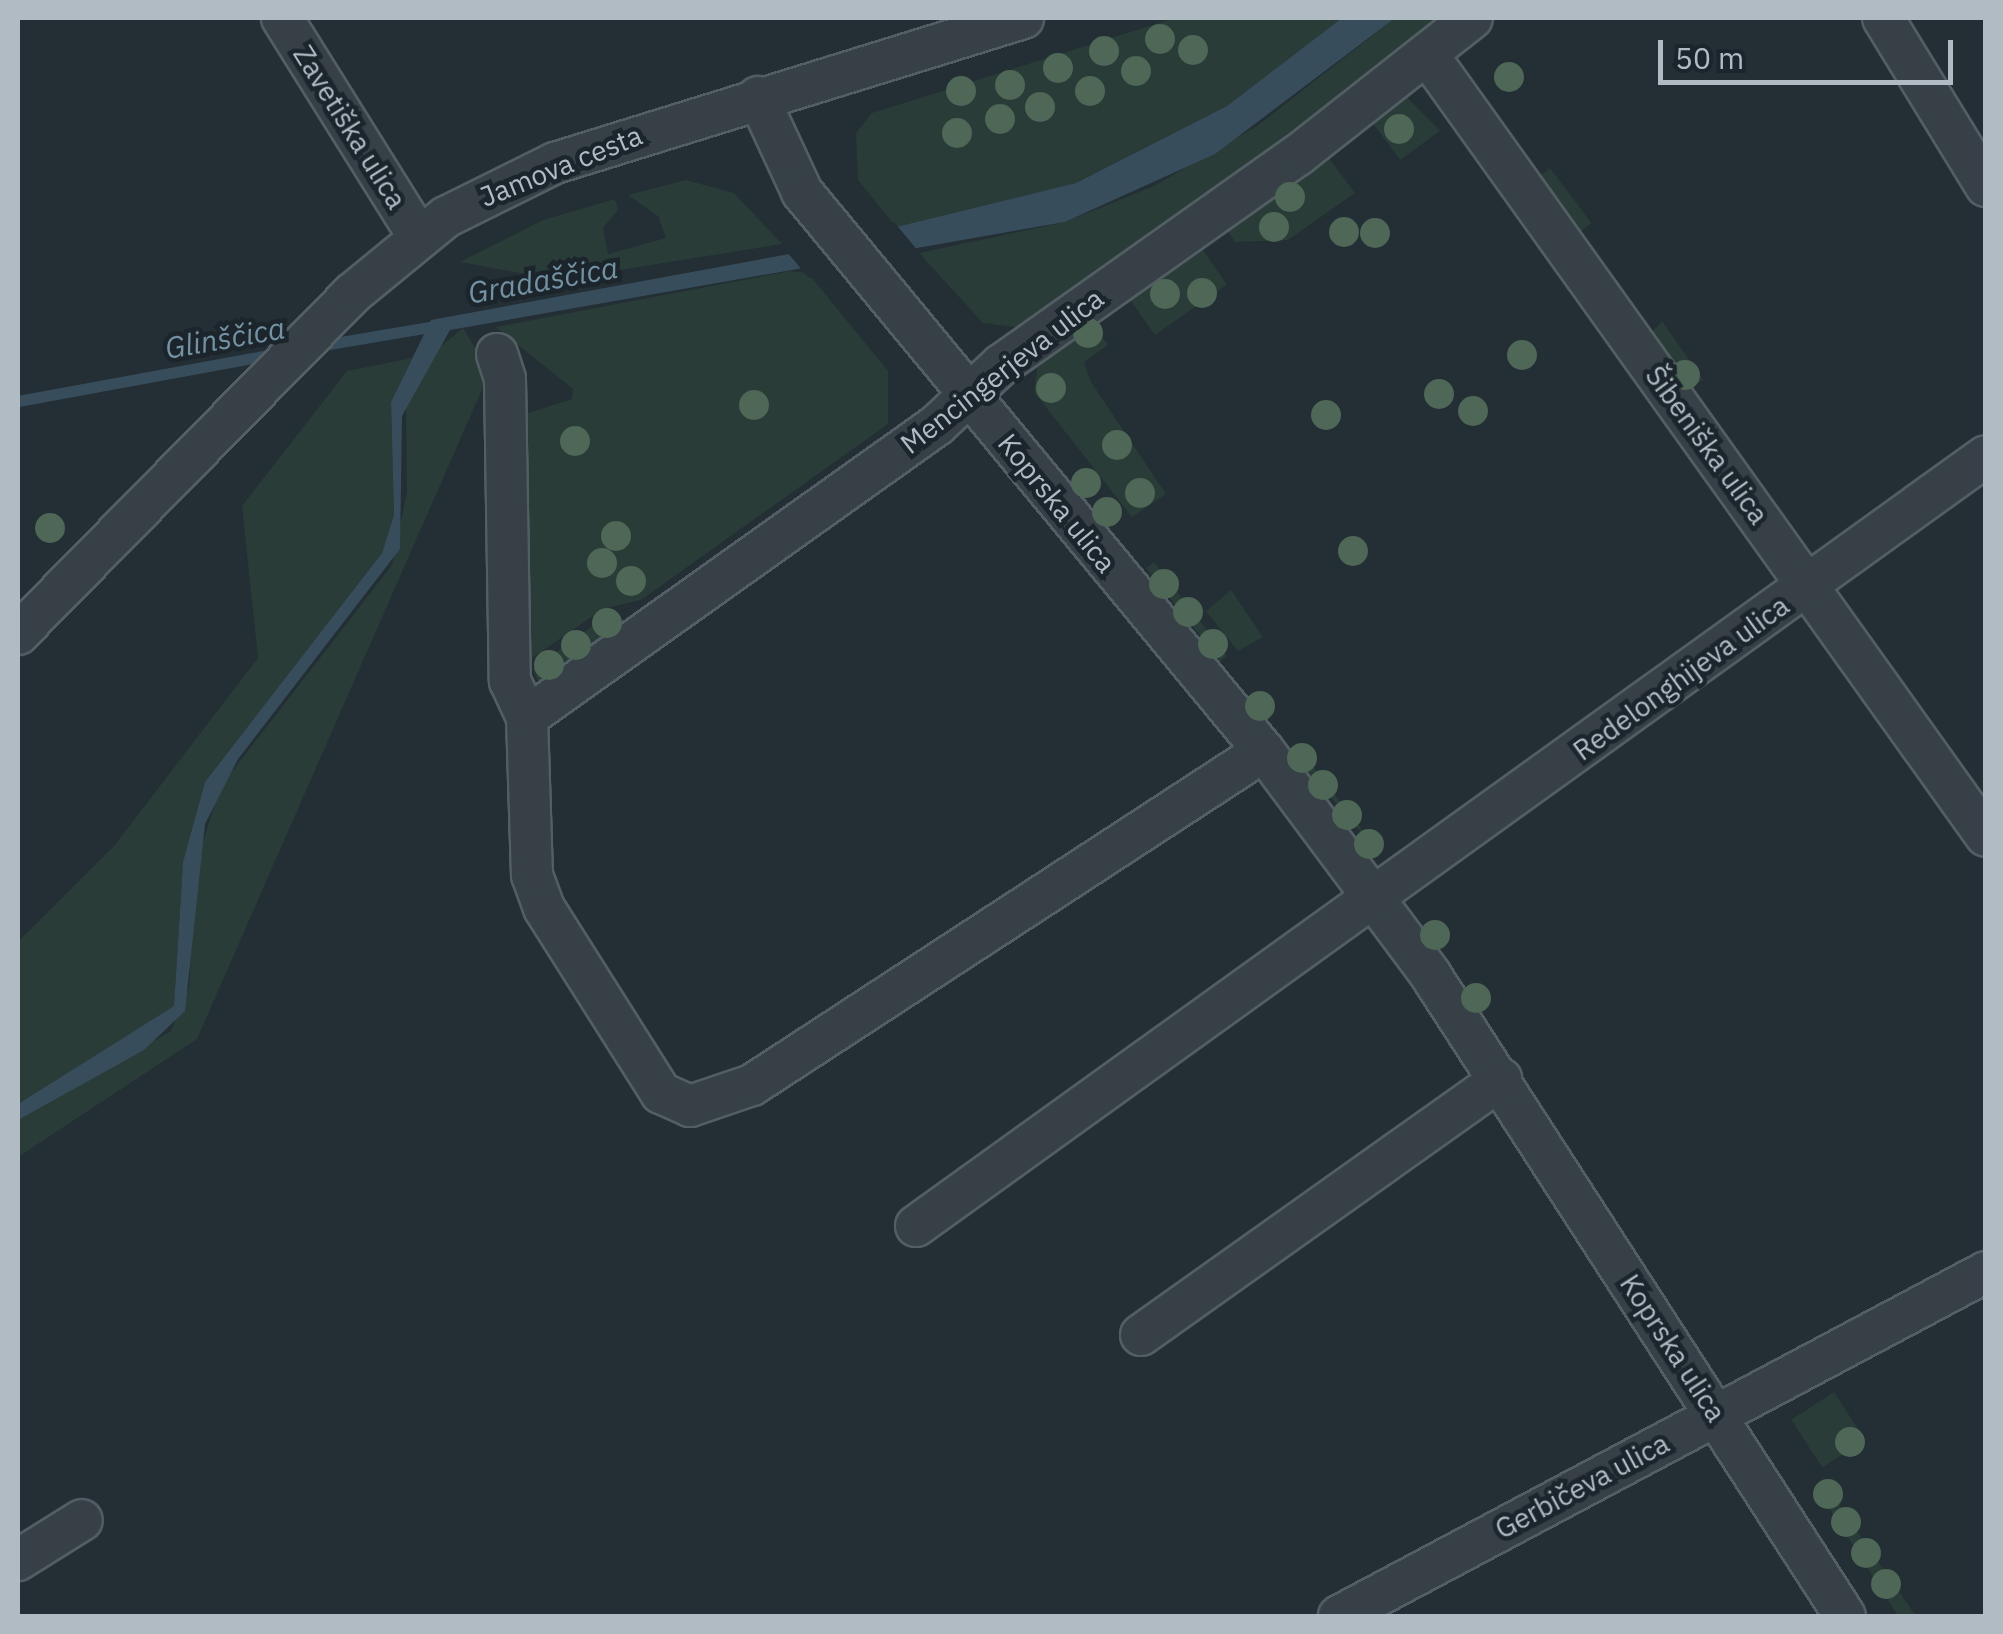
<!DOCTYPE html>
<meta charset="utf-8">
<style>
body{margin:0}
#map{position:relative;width:2003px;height:1634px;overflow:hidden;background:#232e35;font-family:"IBM Plex Sans",sans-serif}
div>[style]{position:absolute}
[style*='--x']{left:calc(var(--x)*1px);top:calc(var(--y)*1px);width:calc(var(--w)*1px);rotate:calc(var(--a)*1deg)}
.green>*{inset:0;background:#293c38;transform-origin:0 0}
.water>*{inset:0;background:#384d5b}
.pier>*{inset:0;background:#232e35}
.stream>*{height:11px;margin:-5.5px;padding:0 5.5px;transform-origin:5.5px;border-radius:5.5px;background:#384d5b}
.roads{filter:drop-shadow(2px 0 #535e64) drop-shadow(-2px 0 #535e64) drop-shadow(0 2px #535e64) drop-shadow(0 -2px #535e64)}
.minor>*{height:40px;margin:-20px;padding:0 20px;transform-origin:20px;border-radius:20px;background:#364046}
.trees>*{width:30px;height:30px;margin:-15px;border-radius:50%;background:#4e6757}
span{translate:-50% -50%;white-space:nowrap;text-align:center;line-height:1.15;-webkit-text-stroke:9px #1b252b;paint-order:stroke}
.street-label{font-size:28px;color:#b0bbc3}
.water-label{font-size:30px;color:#7492a3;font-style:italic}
.frame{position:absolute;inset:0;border:20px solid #b0bbc3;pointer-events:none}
.scale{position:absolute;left:1658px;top:40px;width:295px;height:45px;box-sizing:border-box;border:5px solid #b0bbc3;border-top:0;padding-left:12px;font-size:30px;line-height:35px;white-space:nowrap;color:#b0bbc3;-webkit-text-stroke:8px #1b252b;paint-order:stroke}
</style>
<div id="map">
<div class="green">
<div style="clip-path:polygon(1175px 18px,1342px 18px,1227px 106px,1076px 183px,896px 227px,858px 180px,856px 133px,872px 113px)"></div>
<div style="clip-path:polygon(1395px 18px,1441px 18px,1275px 150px,1023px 328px,983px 323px,919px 253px,1065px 222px,1154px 186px,1257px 126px)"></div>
<div style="clip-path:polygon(1406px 96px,1440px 131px,1400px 160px,1371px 121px)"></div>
<div style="clip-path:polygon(1328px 157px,1355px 193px,1288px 240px,1235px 242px,1226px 229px)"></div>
<div style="left:1550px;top:168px;width:69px;height:16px;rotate:53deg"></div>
<div style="clip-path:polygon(686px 180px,734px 193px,782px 244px,558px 280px,460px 262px,543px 220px,615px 199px,618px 210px,603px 228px,608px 254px,666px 238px,658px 216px,628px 195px)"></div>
<div style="left:1200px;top:246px;width:47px;height:88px;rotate:55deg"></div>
<div style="clip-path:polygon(790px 271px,808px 273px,888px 371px,888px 424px,641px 600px,603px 609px,522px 665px,513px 418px,572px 399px,573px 389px,496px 327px)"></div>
<div style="clip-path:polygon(1091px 321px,1108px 345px,1084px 362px,1091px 382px,1166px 494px,1132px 517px,1034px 392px,1038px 364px)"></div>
<div style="clip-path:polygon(1662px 321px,1703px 380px,1686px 389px,1651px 333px)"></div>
<div style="clip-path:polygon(463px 328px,485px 364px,484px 385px,197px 1039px,18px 1157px,18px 1120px,171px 1031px,189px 988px,196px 865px,220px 787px,392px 565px,407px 492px,406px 402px,429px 356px)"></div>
<div style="clip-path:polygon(412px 358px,391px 402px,394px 515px,382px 553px,205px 782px,183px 862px,174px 1006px,18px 1104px,18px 942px,114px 846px,258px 658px,242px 506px,347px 371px)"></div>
<div style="clip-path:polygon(1154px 562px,1227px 656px,1220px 661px,1146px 568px)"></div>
<div style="clip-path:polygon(1231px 590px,1263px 637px,1238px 651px,1206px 611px)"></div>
<div style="clip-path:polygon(608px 615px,627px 621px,539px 684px,533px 669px)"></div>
<div style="clip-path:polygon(1299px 747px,1299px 748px,1383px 857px,1292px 753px)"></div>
<div style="left:1834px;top:1392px;width:57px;height:51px;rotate:57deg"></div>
<div style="clip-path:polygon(1832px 1484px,1841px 1508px,1916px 1616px,1898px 1616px,1819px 1492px)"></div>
</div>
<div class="water">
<div style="clip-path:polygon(1342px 18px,1395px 18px,1215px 154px,1065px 222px,450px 330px,402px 416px,400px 549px,238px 759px,205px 824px,185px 1011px,144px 1050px,18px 1120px,18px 1104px,174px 1006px,183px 862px,205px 782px,382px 553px,394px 515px,391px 402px,431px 320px,898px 234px,896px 227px,1076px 183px,1227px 106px)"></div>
</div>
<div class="pier">
<div style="clip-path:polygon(894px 222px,923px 257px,809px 278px,781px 245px,892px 230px)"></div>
</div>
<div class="stream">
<div style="--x:317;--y:346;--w:126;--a:-9.6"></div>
<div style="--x:18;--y:401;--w:260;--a:-10.4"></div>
</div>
<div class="roads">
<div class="minor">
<div style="--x:282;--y:18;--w:257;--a:58"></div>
<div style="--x:1883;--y:18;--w:197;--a:58.5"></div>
<div style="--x:1427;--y:54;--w:961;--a:54.44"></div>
<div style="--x:758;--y:97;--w:105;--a:65.1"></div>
<div style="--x:802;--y:192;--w:725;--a:50.43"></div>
<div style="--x:1264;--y:751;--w:278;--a:53.3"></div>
<div style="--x:1430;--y:974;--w:764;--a:57.12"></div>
<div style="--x:497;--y:354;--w:26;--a:72"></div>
<div style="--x:505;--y:379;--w:302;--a:89.1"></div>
<div style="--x:510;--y:681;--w:40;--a:65"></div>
<div style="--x:527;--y:717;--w:158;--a:88.2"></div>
<div style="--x:532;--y:875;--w:35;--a:70"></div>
<div style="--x:544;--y:908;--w:219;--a:57.7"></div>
<div style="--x:661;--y:1093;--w:32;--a:24"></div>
<div style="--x:690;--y:1106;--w:65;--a:-18.7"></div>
<div style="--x:752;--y:1085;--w:611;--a:-33.12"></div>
<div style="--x:18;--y:634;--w:478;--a:-45.5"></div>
<div style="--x:353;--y:293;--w:120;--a:-39.3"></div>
<div style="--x:446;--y:217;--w:122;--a:-26.4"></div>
<div style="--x:555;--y:163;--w:490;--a:-17.2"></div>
<div style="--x:527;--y:717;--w:503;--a:-35.46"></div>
<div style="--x:937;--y:425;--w:88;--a:-43.2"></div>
<div style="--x:1001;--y:365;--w:364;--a:-35.3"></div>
<div style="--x:1298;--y:155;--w:221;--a:-38.2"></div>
<div style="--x:916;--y:1226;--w:1318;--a:-35.74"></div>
<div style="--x:1141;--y:1335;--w:442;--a:-35.4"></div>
<div style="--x:18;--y:1560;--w:75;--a:-32"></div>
<div style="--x:1339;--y:1616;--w:733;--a:-28"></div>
</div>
</div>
<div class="trees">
<div style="left:1160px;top:39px"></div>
<div style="left:1193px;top:50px"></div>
<div style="left:1104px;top:51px"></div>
<div style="left:1058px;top:68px"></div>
<div style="left:1136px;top:71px"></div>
<div style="left:1509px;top:77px"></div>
<div style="left:1010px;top:85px"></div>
<div style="left:961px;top:91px"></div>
<div style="left:1090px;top:91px"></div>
<div style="left:1040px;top:107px"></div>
<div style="left:1000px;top:119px"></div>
<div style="left:1399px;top:129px"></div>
<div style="left:957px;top:133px"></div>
<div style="left:1290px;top:197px"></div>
<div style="left:1274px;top:227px"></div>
<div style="left:1344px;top:232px"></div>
<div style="left:1375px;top:233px"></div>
<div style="left:1202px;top:293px"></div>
<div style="left:1165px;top:294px"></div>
<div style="left:1088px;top:333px"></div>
<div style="left:1522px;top:355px"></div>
<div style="left:1685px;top:375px"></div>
<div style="left:1051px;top:388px"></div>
<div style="left:1439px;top:394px"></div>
<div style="left:754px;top:405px"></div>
<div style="left:1473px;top:411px"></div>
<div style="left:1326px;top:415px"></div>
<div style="left:575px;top:441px"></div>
<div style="left:1117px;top:445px"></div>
<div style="left:1086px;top:483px"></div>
<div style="left:1140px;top:493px"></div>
<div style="left:1107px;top:512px"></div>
<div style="left:50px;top:528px"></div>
<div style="left:616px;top:536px"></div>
<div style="left:1353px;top:551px"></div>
<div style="left:602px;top:563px"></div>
<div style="left:631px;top:581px"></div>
<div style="left:1164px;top:584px"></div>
<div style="left:1188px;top:612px"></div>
<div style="left:607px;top:623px"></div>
<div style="left:1213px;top:644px"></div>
<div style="left:576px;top:645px"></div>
<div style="left:549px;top:665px"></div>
<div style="left:1260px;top:706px"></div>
<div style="left:1302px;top:758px"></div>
<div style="left:1323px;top:785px"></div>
<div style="left:1347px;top:815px"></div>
<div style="left:1369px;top:844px"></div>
<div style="left:1435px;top:935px"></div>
<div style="left:1476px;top:998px"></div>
<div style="left:1850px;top:1442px"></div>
<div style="left:1828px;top:1494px"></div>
<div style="left:1846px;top:1522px"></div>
<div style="left:1866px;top:1553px"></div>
<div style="left:1886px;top:1584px"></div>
</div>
<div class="street-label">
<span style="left:350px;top:127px;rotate:58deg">Zavetiška ulica</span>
<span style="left:561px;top:166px;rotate:-22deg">Jamova cesta</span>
<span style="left:1002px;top:371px;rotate:-38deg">Mencingerjeva ulica</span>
<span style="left:1707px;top:445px;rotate:54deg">Šibeniška ulica</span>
<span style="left:1057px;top:503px;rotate:51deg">Koprska ulica</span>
<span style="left:1681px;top:678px;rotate:-36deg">Redelonghijeva ulica</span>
<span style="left:1673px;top:1348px;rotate:57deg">Koprska ulica</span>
<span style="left:1582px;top:1486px;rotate:-28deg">Gerbičeva ulica</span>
</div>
<div class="water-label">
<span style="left:543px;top:280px;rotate:-10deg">Gradaščica</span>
<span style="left:225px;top:338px;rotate:-10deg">Glinščica</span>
</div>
<div class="frame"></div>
<div class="scale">50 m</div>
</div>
